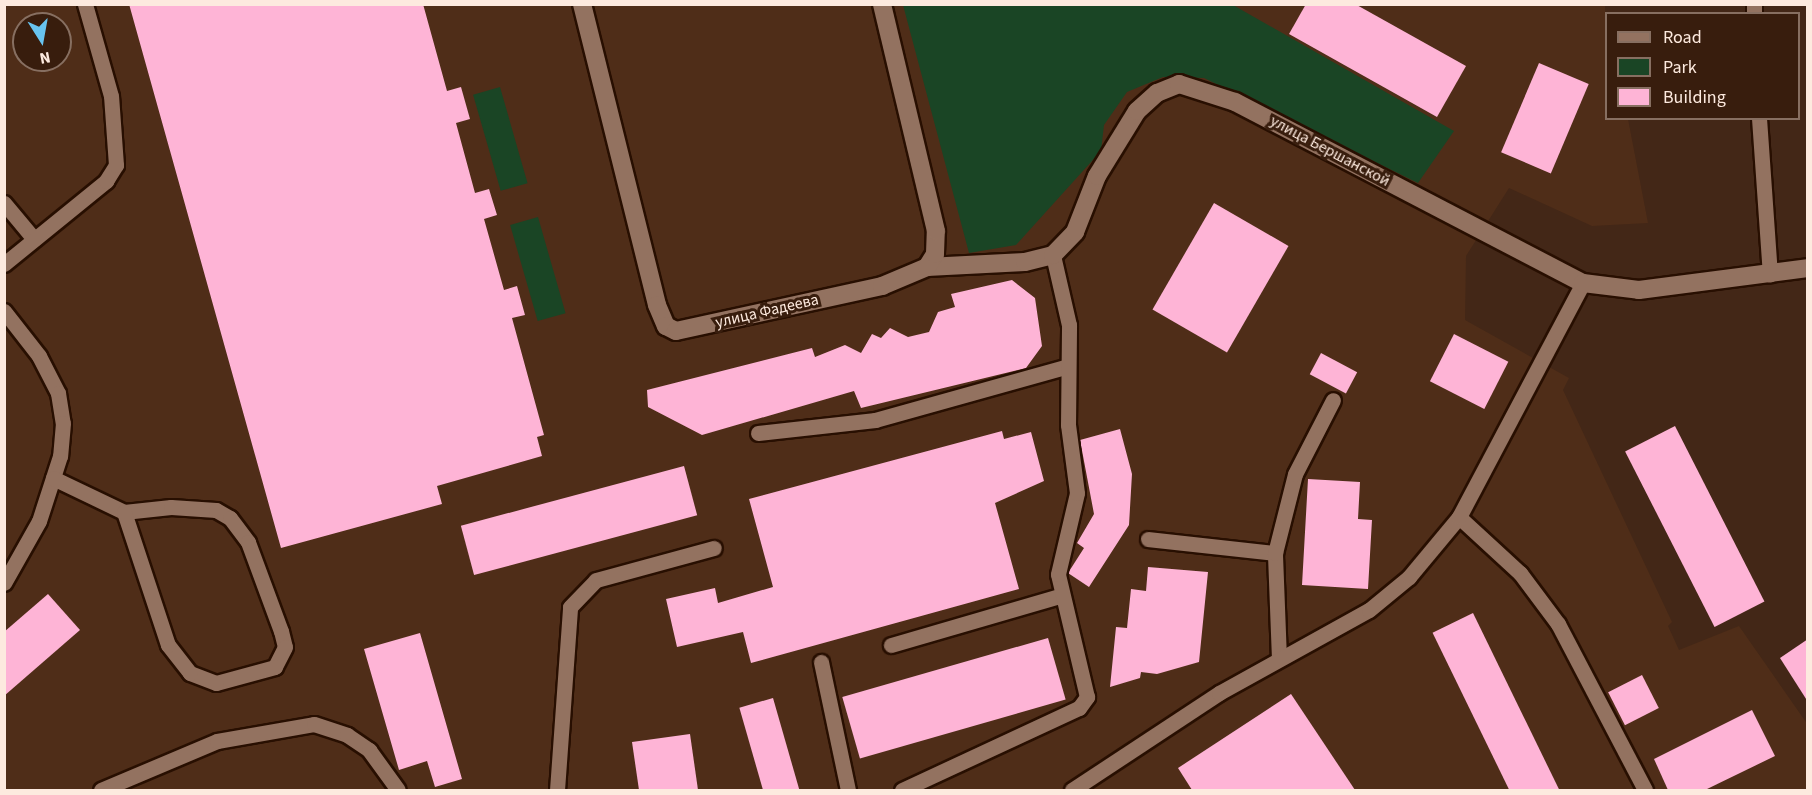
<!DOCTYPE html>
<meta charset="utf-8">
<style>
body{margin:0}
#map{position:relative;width:1812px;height:795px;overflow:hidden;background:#432717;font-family:"Source Sans 3",sans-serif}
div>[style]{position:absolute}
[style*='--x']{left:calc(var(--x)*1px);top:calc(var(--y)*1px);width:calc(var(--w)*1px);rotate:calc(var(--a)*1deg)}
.built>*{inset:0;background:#4f2d18}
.green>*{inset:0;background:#1a4525;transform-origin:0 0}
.building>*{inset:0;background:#feb4d6;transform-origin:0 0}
.roads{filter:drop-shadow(2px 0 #280f01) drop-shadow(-2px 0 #280f01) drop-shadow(0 2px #280f01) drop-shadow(0 -2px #280f01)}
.lane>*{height:15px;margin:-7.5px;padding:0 7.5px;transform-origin:7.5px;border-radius:7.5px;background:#937260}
.street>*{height:18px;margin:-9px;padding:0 9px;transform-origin:9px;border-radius:9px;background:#937260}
.secondary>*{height:18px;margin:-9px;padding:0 9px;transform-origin:9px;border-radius:9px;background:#937260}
span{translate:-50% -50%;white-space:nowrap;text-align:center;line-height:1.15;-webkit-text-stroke:6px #381d0d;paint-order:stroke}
.street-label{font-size:16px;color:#fdeadf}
.frame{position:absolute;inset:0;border:6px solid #fdeadf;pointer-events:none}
.legend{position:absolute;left:1605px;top:12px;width:195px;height:108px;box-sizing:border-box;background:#381d0d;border:2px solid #876f61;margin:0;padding:8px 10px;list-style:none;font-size:18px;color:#fdeadf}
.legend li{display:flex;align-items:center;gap:12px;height:30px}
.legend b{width:30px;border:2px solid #876f61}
.north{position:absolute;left:12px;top:12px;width:60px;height:60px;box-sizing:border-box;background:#381d0d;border:2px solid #876f61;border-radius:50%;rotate:169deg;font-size:16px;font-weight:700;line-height:24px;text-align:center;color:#fdeadf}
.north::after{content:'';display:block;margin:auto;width:21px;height:27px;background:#68c4f0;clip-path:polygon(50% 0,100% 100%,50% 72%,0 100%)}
</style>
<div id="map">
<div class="built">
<div style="clip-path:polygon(evenodd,5px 4px,1605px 5px,1606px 118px,1628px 119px,1648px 223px,1592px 226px,1509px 188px,1466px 256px,1465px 320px,1569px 378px,1563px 390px,1672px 622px,1668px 626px,1679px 650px,1739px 626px,1808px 725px,1807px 790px,5px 790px,5px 4px,24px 24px,60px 24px,60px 60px,24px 60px,24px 24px)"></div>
</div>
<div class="green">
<div style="clip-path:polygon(903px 5px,1233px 5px,1454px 131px,1418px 183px,1204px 78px,1163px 77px,1127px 92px,1104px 125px,1101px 151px,1016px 245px,969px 253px)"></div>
<div style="left:500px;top:87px;width:100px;height:28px;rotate:74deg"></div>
<div style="left:538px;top:217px;width:100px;height:29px;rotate:74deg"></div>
</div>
<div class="building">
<div style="clip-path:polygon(129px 4px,423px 4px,447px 91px,461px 87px,470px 119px,456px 123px,475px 193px,489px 189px,497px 215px,484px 219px,504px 290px,517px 286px,525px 315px,512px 318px,544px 435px,537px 437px,542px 456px,437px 486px,442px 504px,281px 548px)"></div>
<div style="clip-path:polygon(1306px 4px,1355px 4px,1466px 66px,1437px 117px,1289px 34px)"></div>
<div style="left:1539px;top:63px;width:54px;height:97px;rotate:23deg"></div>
<div style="left:1214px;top:203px;width:86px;height:123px;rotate:30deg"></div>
<div style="clip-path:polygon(1012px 280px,1035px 298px,1042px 346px,1026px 368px,861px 408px,854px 391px,702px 435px,648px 407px,647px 390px,812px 348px,815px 357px,845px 345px,861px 353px,872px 334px,881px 338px,890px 328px,908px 337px,929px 332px,938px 312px,955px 307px,951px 294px)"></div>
<div style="left:1454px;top:334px;width:61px;height:53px;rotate:27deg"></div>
<div style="left:1321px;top:353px;width:41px;height:24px;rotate:28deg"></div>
<div style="left:1675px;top:426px;width:197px;height:56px;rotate:63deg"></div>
<div style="clip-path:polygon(1120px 429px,1132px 474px,1129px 525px,1089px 587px,1068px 573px,1084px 548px,1077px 543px,1094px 514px,1080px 440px)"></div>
<div style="clip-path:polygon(1002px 431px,1004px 439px,1031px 432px,1044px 481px,995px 503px,1019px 589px,751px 663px,743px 632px,677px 647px,666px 599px,715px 588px,718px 603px,773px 587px,749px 499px)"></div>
<div style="left:684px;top:466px;width:51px;height:231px;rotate:75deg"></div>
<div style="clip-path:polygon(1308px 479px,1360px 482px,1358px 519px,1372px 520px,1368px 589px,1302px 585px)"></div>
<div style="clip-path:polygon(1148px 567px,1208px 572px,1199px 662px,1157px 674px,1141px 672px,1140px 678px,1110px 687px,1116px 627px,1127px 628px,1131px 589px,1146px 591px)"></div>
<div style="clip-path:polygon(48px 594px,80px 630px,4px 696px,4px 632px)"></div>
<div style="left:1473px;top:613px;width:197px;height:45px;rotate:64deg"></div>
<div style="clip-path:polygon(420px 633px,462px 779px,435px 787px,427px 761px,399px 770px,364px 649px)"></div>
<div style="left:1048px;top:638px;width:64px;height:214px;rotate:74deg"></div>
<div style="clip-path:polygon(1808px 639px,1808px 702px,1780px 658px)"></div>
<div style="left:1642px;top:675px;width:37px;height:38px;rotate:63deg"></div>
<div style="clip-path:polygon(1291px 694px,1355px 790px,1192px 790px,1178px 768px)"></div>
<div style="left:773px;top:698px;width:96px;height:35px;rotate:74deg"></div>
<div style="clip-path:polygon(1752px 710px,1775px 756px,1705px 790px,1668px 790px,1654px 759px)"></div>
<div style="clip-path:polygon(690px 734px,698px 790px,639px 790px,632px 742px)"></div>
</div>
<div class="roads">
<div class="lane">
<div style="--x:1754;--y:4;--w:10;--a:90"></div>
<div style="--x:1759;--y:118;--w:157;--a:86"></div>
<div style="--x:4;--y:203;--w:47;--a:50.2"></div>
<div style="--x:4;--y:264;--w:132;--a:-39.1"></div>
<div style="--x:106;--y:181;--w:19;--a:-58"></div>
<div style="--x:116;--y:165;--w:69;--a:-94.1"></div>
<div style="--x:111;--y:96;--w:96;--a:-105.8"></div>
<div style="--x:4;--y:311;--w:57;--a:52.1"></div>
<div style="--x:39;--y:356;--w:42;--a:62.8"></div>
<div style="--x:58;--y:393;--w:30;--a:81"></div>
<div style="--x:63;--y:423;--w:33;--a:95"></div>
<div style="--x:60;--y:456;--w:68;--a:107.9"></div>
<div style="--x:39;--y:521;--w:71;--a:119.4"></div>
<div style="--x:758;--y:433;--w:118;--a:-6.3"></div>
<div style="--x:875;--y:420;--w:200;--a:-15.6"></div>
<div style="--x:53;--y:478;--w:79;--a:25.6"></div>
<div style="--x:124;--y:512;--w:47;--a:-6.1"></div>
<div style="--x:171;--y:507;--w:45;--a:3.8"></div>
<div style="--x:216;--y:510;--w:16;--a:30"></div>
<div style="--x:230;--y:518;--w:30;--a:53"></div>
<div style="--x:248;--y:542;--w:95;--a:69.7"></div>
<div style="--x:281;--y:631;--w:16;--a:76"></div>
<div style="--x:285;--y:647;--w:22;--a:117"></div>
<div style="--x:275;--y:667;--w:61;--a:164.8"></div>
<div style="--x:216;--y:683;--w:28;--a:-159"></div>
<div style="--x:190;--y:673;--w:36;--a:-128"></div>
<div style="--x:168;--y:645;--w:140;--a:-108.3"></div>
<div style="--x:1459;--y:517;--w:83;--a:42.6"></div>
<div style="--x:1520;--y:573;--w:64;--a:53.3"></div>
<div style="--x:1558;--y:624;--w:187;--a:62.3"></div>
<div style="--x:1148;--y:539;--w:128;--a:6.3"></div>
<div style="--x:891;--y:645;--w:176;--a:-16.2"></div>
<div style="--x:1279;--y:659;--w:106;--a:-92.2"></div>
<div style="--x:1275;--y:553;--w:81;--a:-75.8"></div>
<div style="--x:1295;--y:474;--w:83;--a:-62.8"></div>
<div style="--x:821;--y:662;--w:131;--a:78.1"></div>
<div style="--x:101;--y:790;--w:126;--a:-22.9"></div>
<div style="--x:217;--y:741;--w:98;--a:-9.9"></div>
<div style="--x:314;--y:724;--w:35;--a:18"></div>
<div style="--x:347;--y:735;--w:27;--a:34"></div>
<div style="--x:369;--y:750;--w:49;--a:54.1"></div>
<div style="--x:557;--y:790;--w:183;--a:-85.9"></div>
<div style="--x:570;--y:607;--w:37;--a:-46"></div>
<div style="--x:596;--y:580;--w:122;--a:-15.2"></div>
<div style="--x:902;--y:790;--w:195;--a:-24.9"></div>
<div style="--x:1079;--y:708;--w:14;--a:-54"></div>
<div style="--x:1087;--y:697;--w:126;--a:-103.3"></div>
<div style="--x:1058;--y:574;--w:83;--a:-76.8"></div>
<div style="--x:1077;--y:493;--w:69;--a:-97.5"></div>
<div style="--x:1068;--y:425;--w:100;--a:-89.4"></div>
<div style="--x:1069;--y:325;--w:72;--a:-102.9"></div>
<div style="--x:1072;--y:790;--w:176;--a:-33.4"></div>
<div style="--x:1219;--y:693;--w:171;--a:-29"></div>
<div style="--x:1369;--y:610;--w:52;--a:-39.5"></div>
<div style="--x:1409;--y:577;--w:78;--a:-50.2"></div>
<div style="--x:1459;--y:517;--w:265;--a:-62.1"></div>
</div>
<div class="street">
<div style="--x:927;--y:267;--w:98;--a:-2.9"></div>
<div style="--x:1025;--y:262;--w:29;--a:-14"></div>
<div style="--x:1053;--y:255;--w:32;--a:-46"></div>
<div style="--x:1075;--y:232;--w:60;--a:-68.6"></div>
<div style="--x:1097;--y:176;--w:76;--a:-58.4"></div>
<div style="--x:1137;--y:111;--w:27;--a:-42"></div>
<div style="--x:1157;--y:93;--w:24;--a:-22"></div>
<div style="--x:1179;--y:84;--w:59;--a:17.8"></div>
<div style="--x:1235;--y:102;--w:392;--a:27.5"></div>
<div style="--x:1583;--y:283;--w:56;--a:7.1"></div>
<div style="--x:1639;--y:290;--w:170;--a:-7.4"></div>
</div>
<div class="secondary">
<div style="--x:582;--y:4;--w:310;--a:76"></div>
<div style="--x:657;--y:305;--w:23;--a:67"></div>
<div style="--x:666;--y:326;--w:11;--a:27"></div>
<div style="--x:676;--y:331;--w:211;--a:-12.3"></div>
<div style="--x:882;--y:286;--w:49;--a:-22.9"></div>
<div style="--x:927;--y:267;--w:15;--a:-58"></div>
<div style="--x:935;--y:254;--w:23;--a:-88"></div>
<div style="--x:936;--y:231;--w:233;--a:-103.4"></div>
</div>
</div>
<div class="street-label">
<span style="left:1330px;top:151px;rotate:28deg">улица Бершанской</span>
<span style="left:767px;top:311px;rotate:-13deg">улица Фадеева</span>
</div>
<div class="frame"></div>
<ul class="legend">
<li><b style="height:8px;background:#937260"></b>Road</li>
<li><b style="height:16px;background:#1a4525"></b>Park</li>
<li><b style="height:16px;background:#feb4d6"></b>Building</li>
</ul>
<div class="north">N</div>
</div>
